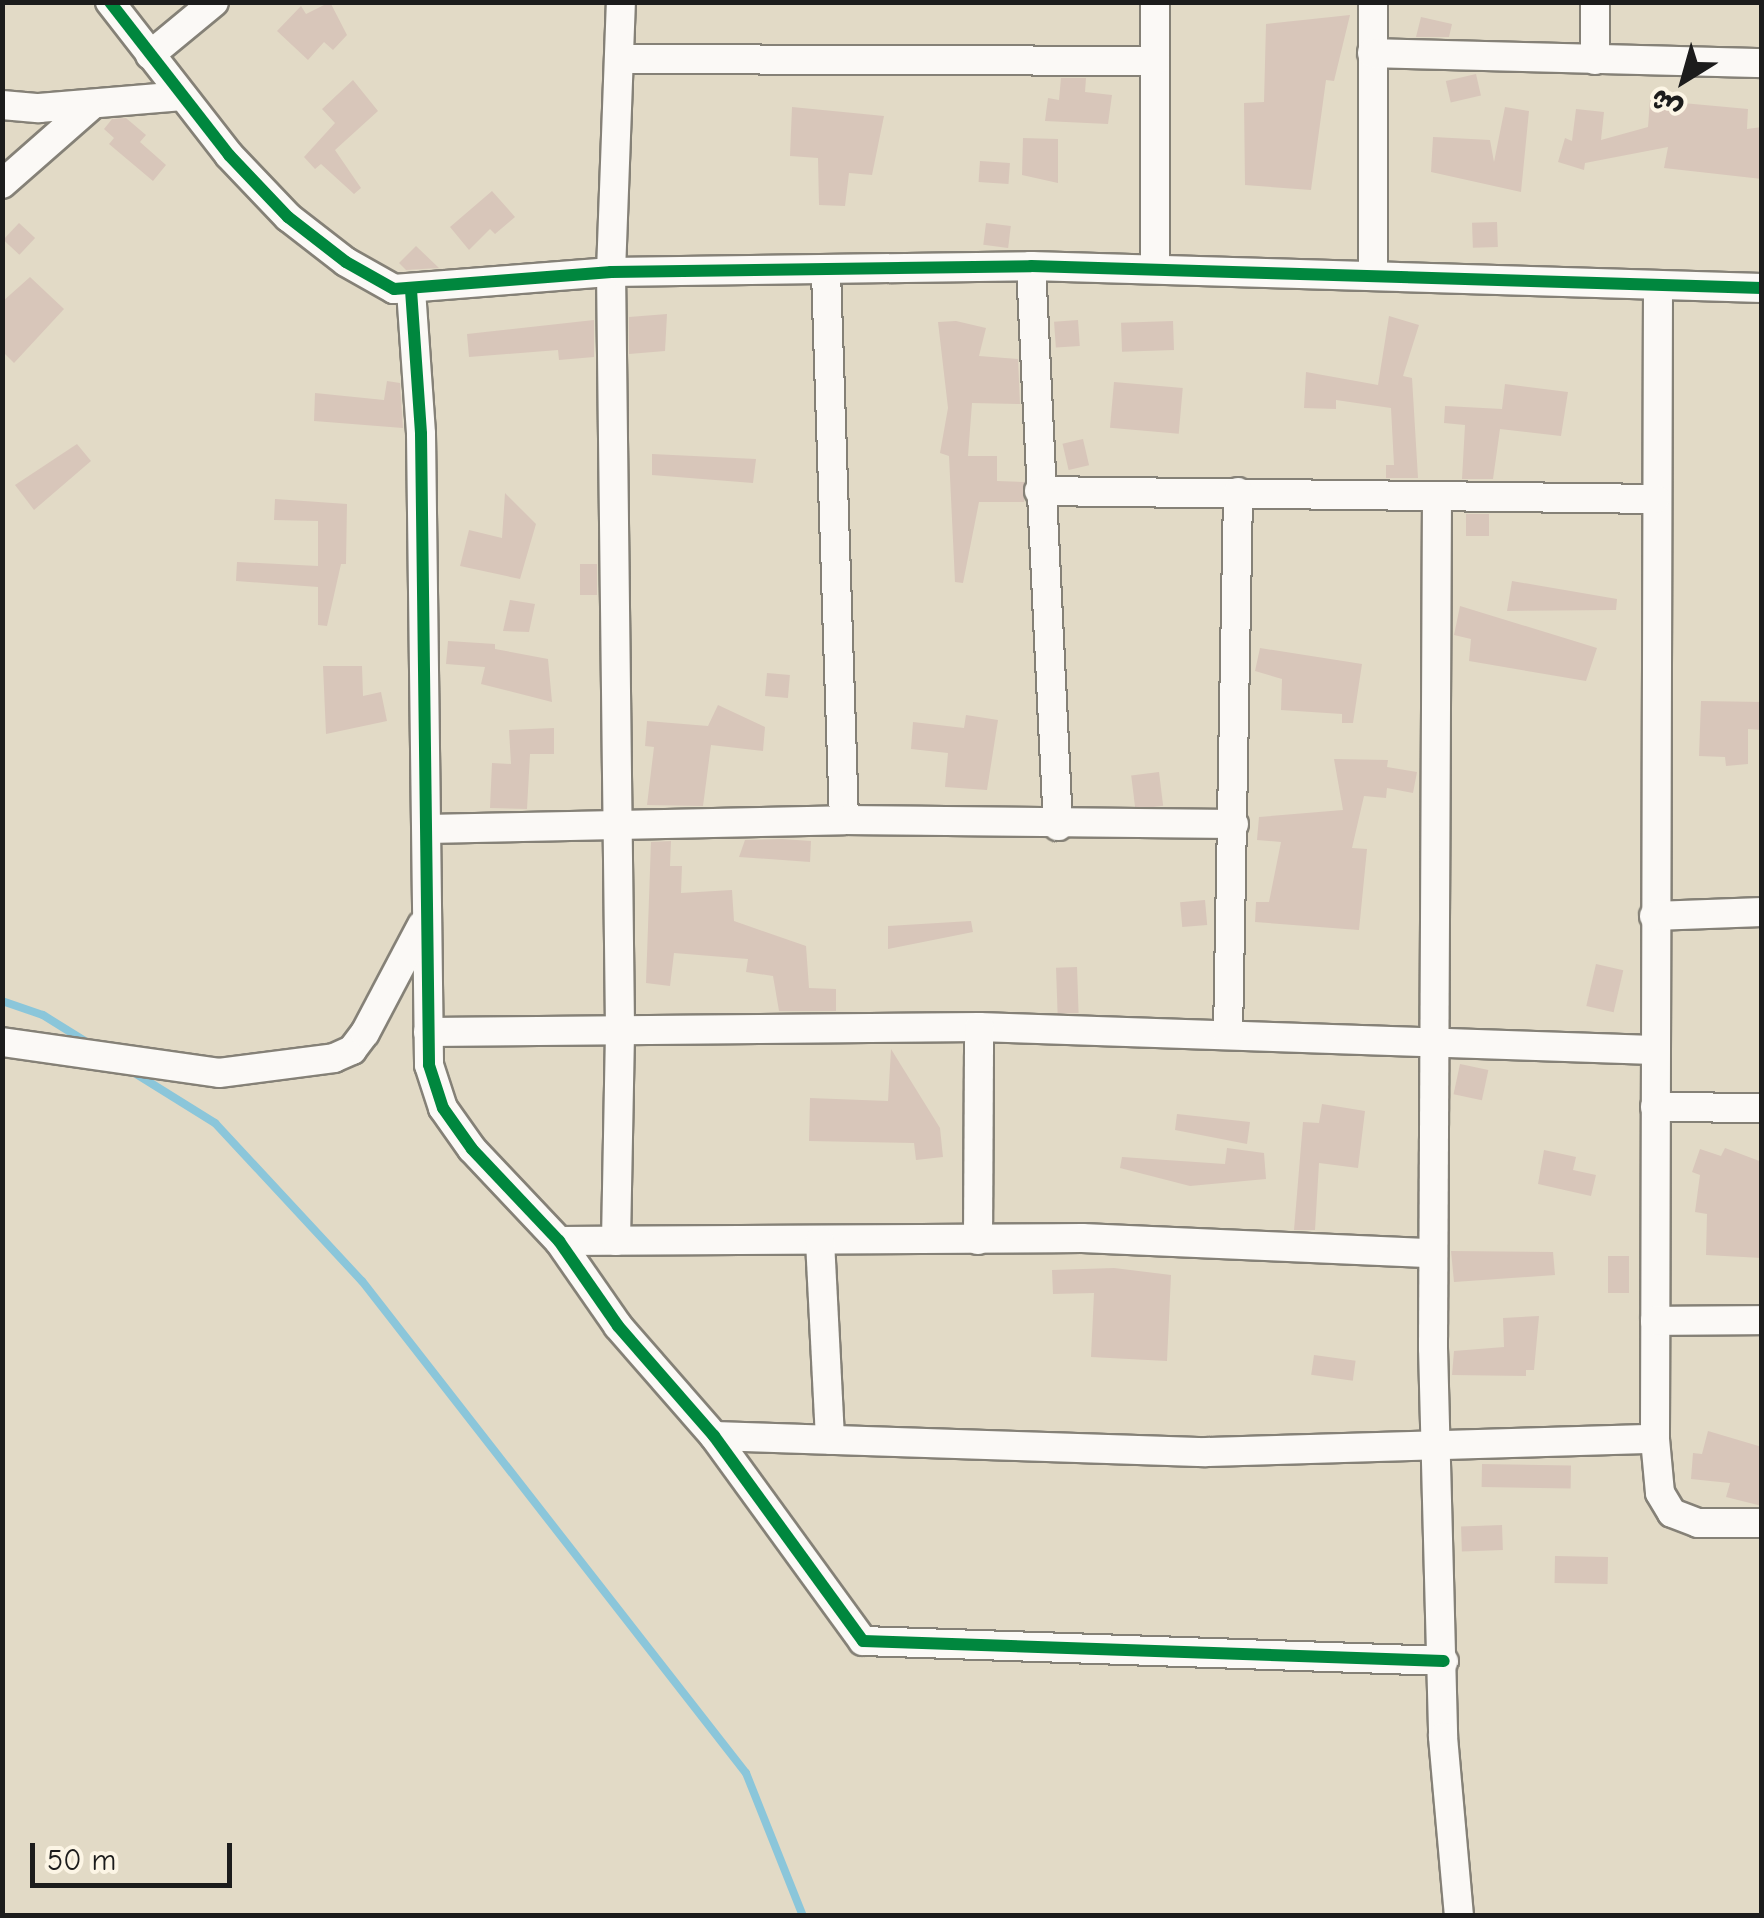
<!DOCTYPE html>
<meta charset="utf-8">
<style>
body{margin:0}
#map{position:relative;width:1764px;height:1918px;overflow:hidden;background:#e2dac6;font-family:"Comic Neue","Playpen Sans Arabic",sans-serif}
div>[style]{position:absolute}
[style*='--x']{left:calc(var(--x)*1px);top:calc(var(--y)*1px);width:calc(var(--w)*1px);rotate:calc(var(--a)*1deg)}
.stream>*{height:8px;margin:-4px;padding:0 4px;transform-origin:4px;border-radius:4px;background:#8bc6da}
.building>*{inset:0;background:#d8c6ba;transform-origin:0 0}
.roads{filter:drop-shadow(2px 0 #858177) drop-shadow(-2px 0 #858177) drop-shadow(0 2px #858177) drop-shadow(0 -2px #858177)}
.minor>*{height:28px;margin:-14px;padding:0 14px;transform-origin:14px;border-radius:14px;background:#fbf9f6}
.cycleway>*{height:12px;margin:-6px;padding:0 6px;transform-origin:6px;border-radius:6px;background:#00873e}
span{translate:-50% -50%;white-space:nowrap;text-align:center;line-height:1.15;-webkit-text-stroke:10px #fcf5e5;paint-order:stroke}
.frame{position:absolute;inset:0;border:5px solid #1c1c1c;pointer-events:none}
.north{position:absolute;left:1634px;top:30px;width:100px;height:100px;-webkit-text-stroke:8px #fcf5e5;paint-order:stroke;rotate:217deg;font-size:28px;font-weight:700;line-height:40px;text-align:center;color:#1c1c1c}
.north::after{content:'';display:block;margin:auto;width:35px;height:45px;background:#1c1c1c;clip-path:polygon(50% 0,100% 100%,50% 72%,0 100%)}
.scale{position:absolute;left:30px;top:1843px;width:202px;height:45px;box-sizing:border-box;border:5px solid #1c1c1c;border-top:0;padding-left:12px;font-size:30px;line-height:35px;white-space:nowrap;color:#1c1c1c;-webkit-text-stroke:8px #fcf5e5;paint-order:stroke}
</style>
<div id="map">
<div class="stream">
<div style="--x:2;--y:1001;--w:43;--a:18.9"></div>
<div style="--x:43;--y:1015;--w:53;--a:31.9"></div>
<div style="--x:133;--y:1072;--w:97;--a:31.9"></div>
<div style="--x:215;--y:1123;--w:216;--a:47.1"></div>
<div style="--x:362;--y:1281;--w:624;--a:52.03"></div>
<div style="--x:746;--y:1773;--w:154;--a:68.3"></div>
</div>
<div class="building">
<div style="clip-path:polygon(330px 2px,347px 35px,333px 50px,324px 42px,308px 60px,277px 31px,301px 6px,306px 14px)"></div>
<div style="clip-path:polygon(1350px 15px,1334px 81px,1326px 80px,1311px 190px,1245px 185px,1244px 103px,1264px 102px,1266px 24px)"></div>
<div style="clip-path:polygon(1421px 17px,1452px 24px,1449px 37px,1416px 37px)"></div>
<div style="left:1476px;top:74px;width:22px;height:31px;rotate:77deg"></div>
<div style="clip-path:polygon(1061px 78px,1086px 78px,1085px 92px,1112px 95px,1108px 124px,1045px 121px,1048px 98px,1059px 100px)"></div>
<div style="clip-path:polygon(353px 80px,378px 111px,335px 150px,361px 188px,354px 194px,321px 164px,315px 169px,304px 157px,335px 123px,322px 109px)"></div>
<div style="clip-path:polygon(1650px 100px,1748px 109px,1747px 129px,1762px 127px,1762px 179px,1664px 168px,1668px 147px,1585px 163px,1584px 170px,1558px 162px,1565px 138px,1572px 141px,1576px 109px,1604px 112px,1601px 140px,1648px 127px)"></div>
<div style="clip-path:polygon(792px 107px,884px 116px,872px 175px,849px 173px,845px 206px,819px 205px,818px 158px,790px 156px)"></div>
<div style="clip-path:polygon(1505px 107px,1529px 111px,1521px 192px,1431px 172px,1433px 137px,1490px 140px,1494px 162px)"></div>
<div style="clip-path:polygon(126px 118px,146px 135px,140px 142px,166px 165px,153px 181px,109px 144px,114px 138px,104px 129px,112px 119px)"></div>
<div style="clip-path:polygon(1023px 138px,1058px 139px,1058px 183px,1022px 175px)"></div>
<div style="left:980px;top:161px;width:30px;height:21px;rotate:4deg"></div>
<div style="clip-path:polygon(492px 191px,515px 217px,495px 234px,490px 229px,469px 250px,450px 227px)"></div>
<div style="left:1497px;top:222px;width:25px;height:25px;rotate:88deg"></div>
<div style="left:19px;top:223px;width:22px;height:23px;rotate:43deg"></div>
<div style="left:986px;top:223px;width:25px;height:22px;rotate:7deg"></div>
<div style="clip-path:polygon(416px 246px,439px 268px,406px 270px,399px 263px)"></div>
<div style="clip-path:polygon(30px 277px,64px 309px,14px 363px,2px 351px,2px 302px)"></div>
<div style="clip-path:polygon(667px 314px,665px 351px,629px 354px,629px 317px)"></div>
<div style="clip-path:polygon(1389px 316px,1419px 325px,1403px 376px,1412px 378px,1418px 478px,1386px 478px,1386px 465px,1394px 465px,1391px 408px,1336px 400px,1336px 409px,1304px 408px,1306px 372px,1378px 385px)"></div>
<div style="clip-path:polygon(594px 320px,594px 357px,559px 360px,558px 350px,469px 357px,467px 334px)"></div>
<div style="left:1078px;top:320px;width:26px;height:24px;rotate:86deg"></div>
<div style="clip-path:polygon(956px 321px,986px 328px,979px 356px,1018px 359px,1020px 404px,972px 403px,968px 456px,997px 456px,997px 481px,1024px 482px,1024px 502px,979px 502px,963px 583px,955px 582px,949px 456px,940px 453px,948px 408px,938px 322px)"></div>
<div style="left:1173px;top:321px;width:29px;height:52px;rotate:88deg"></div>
<div style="clip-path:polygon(387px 381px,400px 383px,403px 428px,314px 421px,315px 393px,384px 400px)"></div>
<div style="left:1114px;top:382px;width:69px;height:46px;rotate:5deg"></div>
<div style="clip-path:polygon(1505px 384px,1568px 392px,1561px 436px,1500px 429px,1493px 479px,1462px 479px,1465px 425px,1444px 423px,1445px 406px,1502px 409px)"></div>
<div style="left:1083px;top:439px;width:27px;height:21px;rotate:77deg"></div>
<div style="clip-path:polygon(77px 444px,91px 461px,34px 510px,15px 485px)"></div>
<div style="clip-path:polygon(652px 454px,756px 459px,753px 483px,652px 475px)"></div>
<div style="clip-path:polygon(505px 493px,536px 524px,520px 579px,460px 566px,469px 530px,502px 538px)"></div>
<div style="clip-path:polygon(275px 499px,347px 504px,346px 564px,341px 564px,327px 626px,318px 625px,318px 587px,236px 581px,237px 562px,318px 566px,318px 521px,274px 520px)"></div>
<div style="left:1466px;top:514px;width:23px;height:22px"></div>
<div style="left:580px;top:564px;width:17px;height:31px"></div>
<div style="clip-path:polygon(1512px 581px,1617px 599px,1616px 610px,1507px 611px)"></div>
<div style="clip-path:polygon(510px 600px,535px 604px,529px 632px,503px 631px)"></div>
<div style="clip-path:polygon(1460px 606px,1597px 648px,1586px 681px,1469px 661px,1471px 639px,1454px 635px)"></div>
<div style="clip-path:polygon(448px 641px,495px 644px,495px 649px,548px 659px,552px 702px,481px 684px,485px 667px,446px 664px)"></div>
<div style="clip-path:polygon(1260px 648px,1362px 664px,1353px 723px,1342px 723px,1342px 714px,1281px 710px,1282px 679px,1255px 671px)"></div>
<div style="clip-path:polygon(323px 666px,362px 666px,363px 696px,381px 692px,387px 721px,326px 734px)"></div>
<div style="left:767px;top:673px;width:23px;height:23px;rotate:5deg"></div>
<div style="clip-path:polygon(1701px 701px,1762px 702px,1762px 730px,1748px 729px,1748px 764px,1726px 766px,1725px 757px,1699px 756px)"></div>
<div style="clip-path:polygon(718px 705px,765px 727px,763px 751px,711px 745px,703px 806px,647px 805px,654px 747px,645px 746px,647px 721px,708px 726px)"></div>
<div style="clip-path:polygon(966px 715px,998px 720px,987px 790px,945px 787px,948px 753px,911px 749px,913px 722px,964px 728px)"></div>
<div style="clip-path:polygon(554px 728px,554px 754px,530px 754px,527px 809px,490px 808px,492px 763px,511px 764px,509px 730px)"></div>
<div style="clip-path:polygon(1334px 759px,1388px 760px,1387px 767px,1417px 772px,1413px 793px,1387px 788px,1386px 798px,1364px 796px,1352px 848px,1367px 849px,1359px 930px,1255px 922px,1256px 902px,1269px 902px,1281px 842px,1257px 840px,1259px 817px,1343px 810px)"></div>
<div style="left:1159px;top:772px;width:34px;height:28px;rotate:83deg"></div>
<div style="clip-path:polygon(782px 839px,811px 841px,810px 862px,739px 857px,745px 840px)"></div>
<div style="clip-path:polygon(671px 841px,670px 866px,682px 866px,681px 893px,732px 890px,734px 921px,806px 946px,809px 988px,836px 989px,836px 1011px,779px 1011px,773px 976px,746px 972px,748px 959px,674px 953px,670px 986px,646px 983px,651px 842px)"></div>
<div style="left:1205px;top:900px;width:25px;height:25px;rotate:85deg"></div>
<div style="clip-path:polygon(971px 921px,973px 932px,888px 949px,888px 926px)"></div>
<div style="left:1596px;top:964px;width:28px;height:43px;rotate:13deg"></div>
<div style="left:1077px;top:967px;width:46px;height:21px;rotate:88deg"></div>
<div style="clip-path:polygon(891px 1049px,940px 1128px,943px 1157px,916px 1160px,914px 1143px,809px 1141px,810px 1098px,888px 1101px)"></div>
<div style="left:1460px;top:1064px;width:29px;height:31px;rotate:12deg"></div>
<div style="clip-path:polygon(1322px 1104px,1365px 1111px,1358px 1168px,1319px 1163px,1315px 1230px,1294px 1230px,1303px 1122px,1319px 1123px)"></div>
<div style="clip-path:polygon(1177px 1114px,1250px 1122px,1247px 1144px,1175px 1130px)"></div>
<div style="clip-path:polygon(1227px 1148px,1264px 1153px,1266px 1179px,1190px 1186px,1120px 1168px,1122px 1157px,1225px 1164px)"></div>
<div style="clip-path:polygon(1725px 1148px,1762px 1162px,1762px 1258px,1706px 1255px,1707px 1214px,1695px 1212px,1700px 1175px,1692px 1172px,1700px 1149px,1721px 1156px)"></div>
<div style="clip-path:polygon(1544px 1150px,1576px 1157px,1573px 1170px,1596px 1175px,1591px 1196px,1538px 1184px)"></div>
<div style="clip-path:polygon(1451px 1251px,1553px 1252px,1555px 1275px,1454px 1282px)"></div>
<div style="left:1608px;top:1256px;width:21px;height:37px"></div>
<div style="clip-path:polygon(1114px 1268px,1171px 1275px,1167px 1361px,1091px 1357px,1094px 1293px,1053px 1294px,1052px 1270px)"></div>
<div style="clip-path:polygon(1539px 1316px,1534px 1370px,1526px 1370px,1526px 1376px,1452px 1375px,1454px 1351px,1504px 1347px,1503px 1318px)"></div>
<div style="left:1314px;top:1355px;width:42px;height:20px;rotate:8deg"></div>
<div style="clip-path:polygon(1708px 1431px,1762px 1447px,1762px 1506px,1726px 1497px,1730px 1483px,1691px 1479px,1693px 1453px,1702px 1454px)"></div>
<div style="left:1482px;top:1464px;width:89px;height:23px;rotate:1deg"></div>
<div style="left:1502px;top:1525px;width:25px;height:41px;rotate:88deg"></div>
<div style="left:1555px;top:1556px;width:53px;height:27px;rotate:1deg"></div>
</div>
<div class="roads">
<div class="minor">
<div style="--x:110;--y:2;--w:194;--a:52.1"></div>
<div style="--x:229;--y:155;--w:86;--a:46.4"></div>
<div style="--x:288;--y:217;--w:73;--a:37.8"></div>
<div style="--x:346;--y:262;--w:55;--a:29.4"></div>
<div style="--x:394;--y:289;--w:218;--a:-4.5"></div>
<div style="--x:611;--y:272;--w:420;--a:-0.8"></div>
<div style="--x:1031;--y:266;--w:731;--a:1.72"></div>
<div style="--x:1155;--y:2;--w:266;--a:90"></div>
<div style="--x:1373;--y:2;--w:273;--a:90"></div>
<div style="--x:1372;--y:53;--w:390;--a:1.5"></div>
<div style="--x:150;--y:55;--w:83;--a:-39.6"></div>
<div style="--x:621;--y:59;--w:534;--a:0.21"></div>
<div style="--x:1595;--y:60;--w:58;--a:-90"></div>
<div style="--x:2;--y:105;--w:37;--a:5"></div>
<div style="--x:39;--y:108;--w:144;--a:-4.8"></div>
<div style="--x:2;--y:184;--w:121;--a:-41.3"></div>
<div style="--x:1031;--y:266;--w:561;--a:87.24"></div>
<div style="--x:826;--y:272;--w:548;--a:88.12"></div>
<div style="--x:1658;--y:288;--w:1151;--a:90.15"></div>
<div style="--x:1655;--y:1439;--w:54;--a:84.7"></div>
<div style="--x:1660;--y:1493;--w:23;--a:59"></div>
<div style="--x:1672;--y:1513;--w:28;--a:21"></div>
<div style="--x:1698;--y:1523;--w:64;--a:0"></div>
<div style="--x:411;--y:290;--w:144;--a:86"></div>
<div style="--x:421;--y:434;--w:631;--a:89.27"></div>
<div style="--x:429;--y:1065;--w:45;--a:72"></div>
<div style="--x:443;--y:1108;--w:50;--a:54.7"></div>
<div style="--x:472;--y:1149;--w:127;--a:46.6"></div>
<div style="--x:559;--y:1241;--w:103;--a:55.2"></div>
<div style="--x:618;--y:1326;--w:146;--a:48.9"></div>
<div style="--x:714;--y:1436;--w:253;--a:54"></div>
<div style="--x:863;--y:1641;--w:581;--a:1.97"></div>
<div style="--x:1039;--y:491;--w:616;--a:0.74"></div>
<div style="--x:1437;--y:496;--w:852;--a:90.27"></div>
<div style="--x:1433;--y:1348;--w:389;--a:88.5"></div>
<div style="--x:1443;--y:1737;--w:180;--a:84.9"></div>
<div style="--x:427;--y:829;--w:417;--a:-1.2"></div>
<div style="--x:844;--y:820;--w:390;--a:0.6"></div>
<div style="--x:1654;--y:916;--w:108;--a:-2.1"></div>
<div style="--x:428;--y:1032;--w:551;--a:-0.52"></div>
<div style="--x:979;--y:1027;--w:675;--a:1.95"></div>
<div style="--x:1228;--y:1035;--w:543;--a:-88.94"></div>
<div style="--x:2;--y:1042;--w:219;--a:8.1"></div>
<div style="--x:219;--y:1073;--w:116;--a:-7.4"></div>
<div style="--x:334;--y:1058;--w:20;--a:-24"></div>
<div style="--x:352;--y:1050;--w:21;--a:-53"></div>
<div style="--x:365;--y:1033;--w:122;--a:-62.2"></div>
<div style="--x:1655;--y:1107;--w:107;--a:0.5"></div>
<div style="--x:978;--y:1240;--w:213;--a:-89.7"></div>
<div style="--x:559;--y:1241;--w:523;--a:-0.33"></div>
<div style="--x:1082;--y:1238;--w:350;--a:2.5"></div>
<div style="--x:616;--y:1241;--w:213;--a:-88.9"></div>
<div style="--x:620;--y:1028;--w:756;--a:-90.68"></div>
<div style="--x:611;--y:272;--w:270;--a:-87.9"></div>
<div style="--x:820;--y:1241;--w:199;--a:87.1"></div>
<div style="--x:1655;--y:1321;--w:107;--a:-0.5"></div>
<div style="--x:714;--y:1436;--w:492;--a:1.9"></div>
<div style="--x:1206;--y:1452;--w:449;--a:-1.7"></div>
</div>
</div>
<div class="cycleway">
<div style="--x:110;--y:2;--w:194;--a:52.1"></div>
<div style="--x:229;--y:155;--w:86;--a:46.4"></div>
<div style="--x:288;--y:217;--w:73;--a:37.8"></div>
<div style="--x:346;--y:262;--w:55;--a:29.4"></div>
<div style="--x:394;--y:289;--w:218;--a:-4.5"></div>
<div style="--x:611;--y:272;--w:420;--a:-0.8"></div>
<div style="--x:1031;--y:266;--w:731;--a:1.72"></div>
<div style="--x:411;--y:290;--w:144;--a:86"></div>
<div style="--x:421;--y:434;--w:631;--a:89.27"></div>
<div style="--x:429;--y:1065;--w:45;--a:72"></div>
<div style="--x:443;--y:1108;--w:50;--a:54.7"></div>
<div style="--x:472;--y:1149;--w:127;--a:46.6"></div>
<div style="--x:559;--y:1241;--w:103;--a:55.2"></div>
<div style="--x:618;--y:1326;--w:146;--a:48.9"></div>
<div style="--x:714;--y:1436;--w:253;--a:54"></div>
<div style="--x:863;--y:1641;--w:581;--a:1.97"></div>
</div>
<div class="frame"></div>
<div class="north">ش</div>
<div class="scale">50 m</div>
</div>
